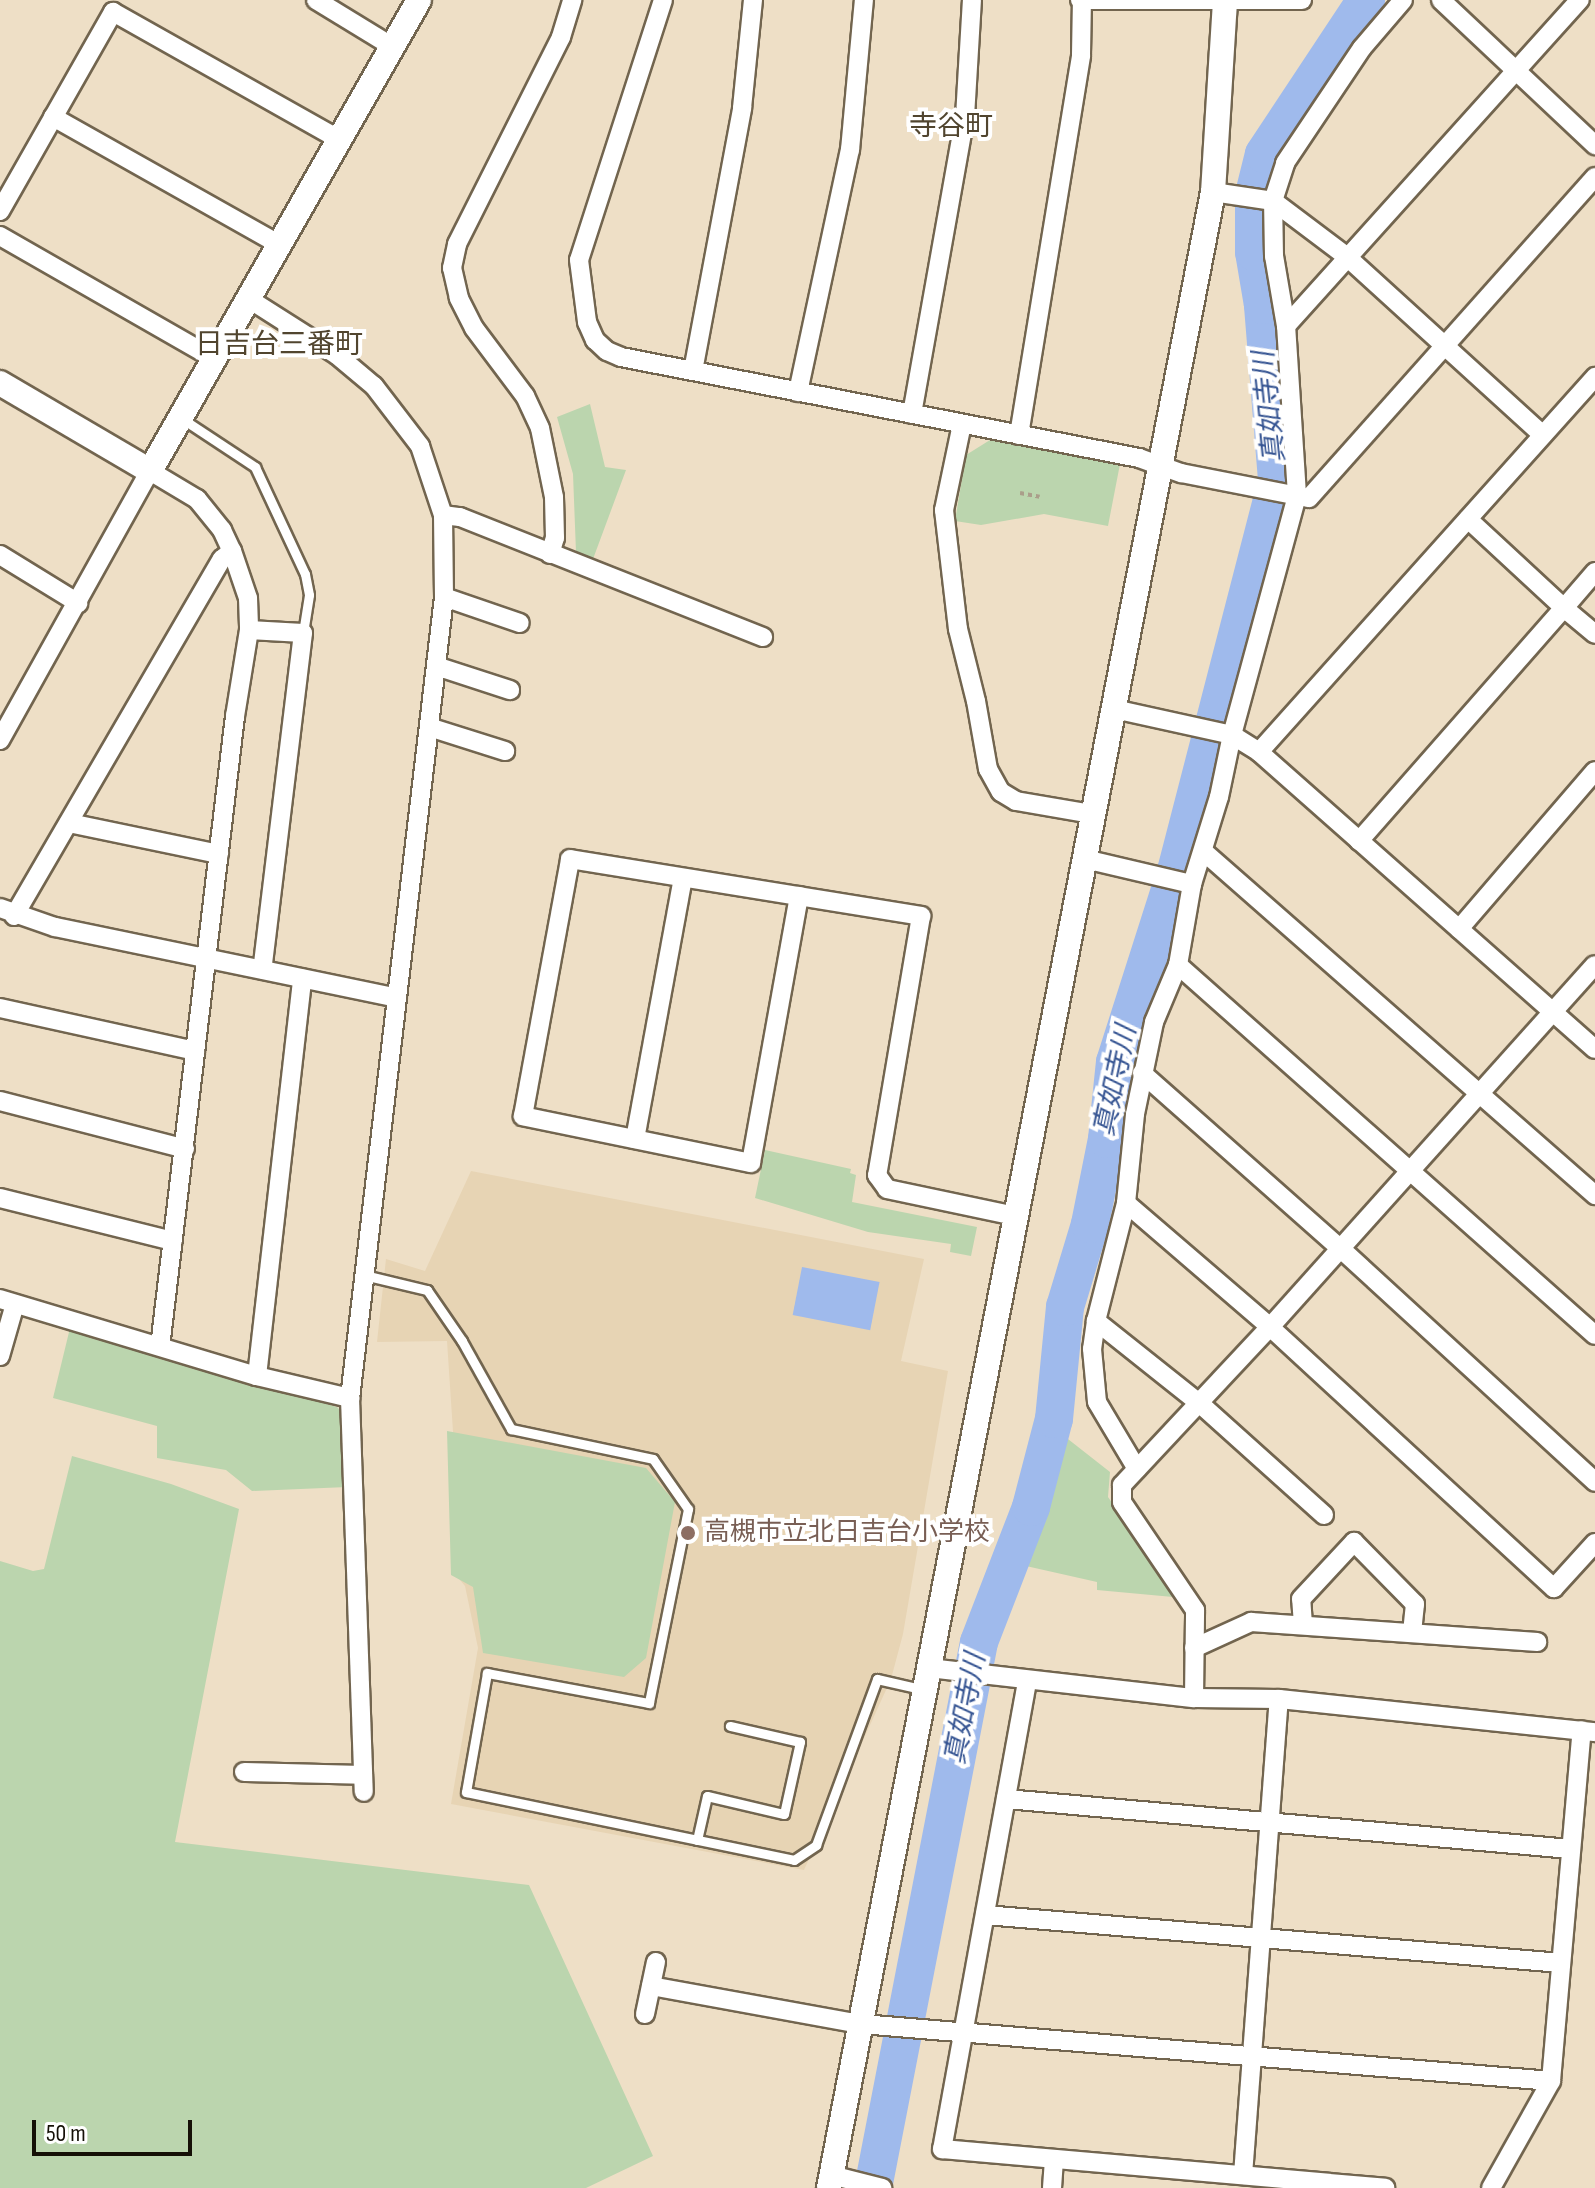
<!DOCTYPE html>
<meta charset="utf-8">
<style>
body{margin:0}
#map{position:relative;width:1595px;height:2188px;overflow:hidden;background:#eedfc6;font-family:"Sofia Sans Condensed","Noto Sans JP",sans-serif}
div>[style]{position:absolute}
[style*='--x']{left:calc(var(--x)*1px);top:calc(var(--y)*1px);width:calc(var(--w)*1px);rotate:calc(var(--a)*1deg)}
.built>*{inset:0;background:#e7d4b4}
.green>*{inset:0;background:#bbd5ae}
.water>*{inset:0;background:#9fbaec;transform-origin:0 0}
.river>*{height:38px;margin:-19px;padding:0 19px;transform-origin:19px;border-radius:19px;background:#9fbaec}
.path>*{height:4px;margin-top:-2px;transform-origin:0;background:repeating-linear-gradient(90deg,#aa9e8a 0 4px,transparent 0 8px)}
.roads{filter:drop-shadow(2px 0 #72654f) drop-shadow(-2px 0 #72654f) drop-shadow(0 2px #72654f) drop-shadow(0 -2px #72654f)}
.lane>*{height:9px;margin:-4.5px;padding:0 4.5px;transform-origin:4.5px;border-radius:4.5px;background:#fff}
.street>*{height:18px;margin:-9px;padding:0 9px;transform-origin:9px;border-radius:9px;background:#fff}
.secondary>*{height:24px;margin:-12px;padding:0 12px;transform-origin:12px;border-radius:12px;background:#fff}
.dots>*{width:22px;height:22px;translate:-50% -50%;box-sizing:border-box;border:4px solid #fff;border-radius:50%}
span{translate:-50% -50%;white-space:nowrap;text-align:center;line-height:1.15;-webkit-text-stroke:8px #fff;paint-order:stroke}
.education-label{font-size:26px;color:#785e54}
.left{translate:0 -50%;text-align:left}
.neighbourhood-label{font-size:28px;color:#51452f}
.water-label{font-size:28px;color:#355492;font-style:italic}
.scale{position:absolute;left:32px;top:2120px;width:160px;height:36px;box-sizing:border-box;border:4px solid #151007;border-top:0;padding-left:10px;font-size:24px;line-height:28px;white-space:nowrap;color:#151007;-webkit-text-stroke:6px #fff;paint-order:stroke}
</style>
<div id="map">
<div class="built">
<div style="clip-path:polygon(471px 1171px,924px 1259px,901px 1361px,948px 1371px,903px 1634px,891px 1679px,804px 1870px,451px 1804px,478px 1648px,465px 1586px,455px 1574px,457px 1492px,447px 1341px,377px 1342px,386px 1259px,425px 1271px)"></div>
</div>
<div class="green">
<div style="clip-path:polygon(590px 404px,605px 467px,626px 470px,593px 559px,576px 552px,573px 474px,557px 417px)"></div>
<div style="clip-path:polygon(990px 440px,1120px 464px,1108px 526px,1044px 514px,981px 525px,955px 521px,966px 455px)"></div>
<div style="clip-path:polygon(765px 1150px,851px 1169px,850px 1173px,856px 1175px,852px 1202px,977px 1227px,971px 1256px,950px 1252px,951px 1244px,868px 1232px,755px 1198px)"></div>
<div style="clip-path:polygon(70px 1328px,337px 1407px,343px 1413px,347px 1487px,252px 1491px,226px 1470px,157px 1458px,157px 1426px,53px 1398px)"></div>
<div style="clip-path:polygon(447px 1431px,646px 1468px,675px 1502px,646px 1658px,624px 1677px,483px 1653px,473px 1587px,451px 1575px)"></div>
<div style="clip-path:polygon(1059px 1432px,1110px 1472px,1108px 1497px,1172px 1589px,1173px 1597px,1097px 1590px,1097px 1582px,1026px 1566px,1042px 1517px)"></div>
<div style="clip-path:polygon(72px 1456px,171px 1484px,239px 1509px,175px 1842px,529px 1885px,653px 2156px,586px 2188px,0 2188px,0 1561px,33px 1571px,44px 1569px)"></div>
</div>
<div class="water">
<div style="left:802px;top:1267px;width:79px;height:49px;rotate:11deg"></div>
</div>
<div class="river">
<div style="--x:873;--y:2188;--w:556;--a:-79.01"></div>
<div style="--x:979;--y:1642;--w:145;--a:-68.9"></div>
<div style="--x:1031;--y:1507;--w:91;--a:-75.4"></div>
<div style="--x:1054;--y:1419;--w:113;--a:-84.4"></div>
<div style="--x:1065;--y:1307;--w:87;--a:-73.2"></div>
<div style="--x:1090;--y:1224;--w:87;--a:-78.7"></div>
<div style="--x:1107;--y:1139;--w:77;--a:-84.1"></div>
<div style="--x:1115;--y:1062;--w:201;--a:-72.3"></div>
<div style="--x:1176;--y:871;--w:404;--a:-75.5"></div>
<div style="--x:1277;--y:480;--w:176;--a:-94.6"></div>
<div style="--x:1263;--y:305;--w:54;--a:-99.6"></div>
<div style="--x:1254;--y:252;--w:58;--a:-90"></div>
<div style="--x:1254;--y:194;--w:41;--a:-76"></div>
<div style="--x:1264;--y:154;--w:185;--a:-56.5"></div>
</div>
<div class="path">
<div style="--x:1020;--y:493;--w:20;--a:11"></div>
</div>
<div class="roads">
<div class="lane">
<div style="--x:181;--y:418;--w:89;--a:33.5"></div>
<div style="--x:255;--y:467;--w:118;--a:65"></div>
<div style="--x:305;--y:574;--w:21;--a:79"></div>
<div style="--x:309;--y:595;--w:38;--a:99"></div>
<div style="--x:364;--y:1275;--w:65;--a:13.4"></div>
<div style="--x:427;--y:1290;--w:62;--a:55.5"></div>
<div style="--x:462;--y:1341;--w:101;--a:60.9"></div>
<div style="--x:511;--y:1429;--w:145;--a:11.9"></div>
<div style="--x:653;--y:1459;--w:61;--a:55"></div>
<div style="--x:688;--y:1509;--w:198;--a:101.4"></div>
<div style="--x:649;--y:1703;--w:165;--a:-169.5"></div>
<div style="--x:487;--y:1673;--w:121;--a:100"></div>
<div style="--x:466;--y:1792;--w:335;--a:11.7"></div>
<div style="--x:794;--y:1860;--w:27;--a:-34"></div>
<div style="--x:816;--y:1845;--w:177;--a:-69.8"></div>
<div style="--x:877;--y:1679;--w:49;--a:12.9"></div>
<div style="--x:697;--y:1840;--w:45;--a:-77.2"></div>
<div style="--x:707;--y:1796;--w:79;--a:13.2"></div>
<div style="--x:784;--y:1814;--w:74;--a:-77.5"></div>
<div style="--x:800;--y:1742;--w:72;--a:-167.1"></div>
</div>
<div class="street">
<div style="--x:316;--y:0;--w:90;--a:31.4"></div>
<div style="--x:663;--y:0;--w:273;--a:107.9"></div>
<div style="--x:579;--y:260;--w:63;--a:82.6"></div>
<div style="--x:587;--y:322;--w:20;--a:66"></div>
<div style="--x:595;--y:340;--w:16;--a:43"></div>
<div style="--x:607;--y:351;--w:15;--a:23"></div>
<div style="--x:621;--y:357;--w:528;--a:11.03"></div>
<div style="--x:1139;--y:458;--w:45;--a:19.7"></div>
<div style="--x:1181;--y:473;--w:130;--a:11.1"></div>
<div style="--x:1309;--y:498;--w:430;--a:-48.3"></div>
<div style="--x:1080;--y:0;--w:222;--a:0"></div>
<div style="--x:1441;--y:0;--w:212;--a:43.3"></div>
<div style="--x:53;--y:117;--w:261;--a:29.4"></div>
<div style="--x:1213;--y:192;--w:61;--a:8.5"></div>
<div style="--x:1273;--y:201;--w:91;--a:37"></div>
<div style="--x:1346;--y:256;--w:266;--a:42.3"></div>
<div style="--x:0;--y:211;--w:229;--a:-60.4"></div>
<div style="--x:113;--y:12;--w:261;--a:29.4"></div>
<div style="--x:0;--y:236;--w:248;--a:29.8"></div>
<div style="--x:249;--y:299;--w:104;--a:32.5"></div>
<div style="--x:337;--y:355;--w:48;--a:40"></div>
<div style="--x:374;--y:386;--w:76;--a:52.5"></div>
<div style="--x:420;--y:446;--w:73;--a:71.6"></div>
<div style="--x:443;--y:515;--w:82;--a:89.3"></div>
<div style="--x:444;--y:597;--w:806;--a:96.69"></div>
<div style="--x:350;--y:1398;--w:394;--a:88"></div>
<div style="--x:1286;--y:326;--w:439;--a:-48"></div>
<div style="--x:693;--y:371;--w:268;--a:-79.4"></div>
<div style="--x:742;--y:108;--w:109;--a:-84.2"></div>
<div style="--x:798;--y:392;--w:248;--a:-77.9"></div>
<div style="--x:850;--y:150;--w:151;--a:-84.7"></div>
<div style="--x:912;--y:414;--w:302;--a:-79.9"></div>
<div style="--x:965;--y:117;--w:117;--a:-86.6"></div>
<div style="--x:962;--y:424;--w:88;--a:101.8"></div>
<div style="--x:944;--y:510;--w:120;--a:83.3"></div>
<div style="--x:958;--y:629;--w:74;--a:76"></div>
<div style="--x:976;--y:701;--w:69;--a:80"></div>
<div style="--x:988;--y:769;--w:26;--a:61"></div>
<div style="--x:1001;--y:792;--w:17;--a:31"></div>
<div style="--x:1016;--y:801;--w:76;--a:9.8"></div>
<div style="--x:1019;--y:435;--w:385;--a:-80.7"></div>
<div style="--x:1081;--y:55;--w:55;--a:-89"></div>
<div style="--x:443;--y:515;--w:17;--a:7"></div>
<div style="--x:460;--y:517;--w:326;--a:21.6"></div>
<div style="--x:550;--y:554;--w:17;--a:-73"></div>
<div style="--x:555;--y:538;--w:41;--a:-91.4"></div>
<div style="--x:554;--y:497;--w:70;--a:-101.5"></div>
<div style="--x:540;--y:428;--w:35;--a:-115"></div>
<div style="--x:525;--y:396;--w:85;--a:-126.9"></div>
<div style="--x:474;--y:328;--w:34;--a:-117"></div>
<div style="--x:459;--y:298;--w:31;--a:-103"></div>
<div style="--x:452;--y:268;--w:25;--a:-78"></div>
<div style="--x:457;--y:244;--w:232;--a:-63.3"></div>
<div style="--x:561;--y:37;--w:39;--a:-73"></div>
<div style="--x:0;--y:555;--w:92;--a:31.6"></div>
<div style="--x:1595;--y:572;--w:48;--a:130.7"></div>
<div style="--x:1564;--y:608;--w:40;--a:40"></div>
<div style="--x:444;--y:597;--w:80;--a:18.9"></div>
<div style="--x:249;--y:630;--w:54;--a:3.2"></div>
<div style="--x:303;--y:633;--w:339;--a:96.9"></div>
<div style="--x:436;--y:666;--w:78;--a:18"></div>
<div style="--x:1114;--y:709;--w:121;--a:12.4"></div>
<div style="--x:1232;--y:735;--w:32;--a:32"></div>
<div style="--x:1259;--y:752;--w:448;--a:41.5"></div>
<div style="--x:429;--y:727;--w:80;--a:17.5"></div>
<div style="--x:0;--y:740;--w:308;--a:-60.9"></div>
<div style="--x:150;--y:471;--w:55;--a:30.8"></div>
<div style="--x:197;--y:499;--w:40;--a:51"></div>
<div style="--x:222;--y:530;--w:23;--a:65"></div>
<div style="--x:232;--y:551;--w:50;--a:71.2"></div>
<div style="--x:248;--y:598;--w:32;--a:88"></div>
<div style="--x:249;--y:630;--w:87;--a:99.2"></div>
<div style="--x:235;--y:716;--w:635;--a:96.78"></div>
<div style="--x:1259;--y:752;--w:504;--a:-48.14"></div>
<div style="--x:69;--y:823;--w:153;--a:11.7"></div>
<div style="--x:1359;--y:841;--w:310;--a:-48.7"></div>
<div style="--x:1564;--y:608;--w:131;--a:-137.2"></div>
<div style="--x:1203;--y:851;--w:522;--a:41.27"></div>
<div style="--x:1085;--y:859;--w:110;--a:13.2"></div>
<div style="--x:799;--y:896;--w:271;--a:100.2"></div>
<div style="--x:751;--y:1163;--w:233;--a:-168.4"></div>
<div style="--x:523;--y:1116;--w:261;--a:-79.6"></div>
<div style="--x:570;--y:859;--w:356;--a:9.2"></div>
<div style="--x:921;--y:916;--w:263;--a:99.6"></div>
<div style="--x:877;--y:1175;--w:17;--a:54"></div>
<div style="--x:887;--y:1189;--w:131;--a:11.9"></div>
<div style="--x:0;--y:908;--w:58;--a:19.1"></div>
<div style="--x:55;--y:927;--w:349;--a:11.7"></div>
<div style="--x:14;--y:916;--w:413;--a:-59.8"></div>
<div style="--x:222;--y:559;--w:13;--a:-39"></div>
<div style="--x:1459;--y:929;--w:208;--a:-49.3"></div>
<div style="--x:1178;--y:965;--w:557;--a:41.58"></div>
<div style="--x:0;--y:1008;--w:200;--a:12.4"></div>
<div style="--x:1142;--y:1073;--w:264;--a:41.5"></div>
<div style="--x:1340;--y:1248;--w:346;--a:42.5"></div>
<div style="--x:0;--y:1101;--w:191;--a:14.5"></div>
<div style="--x:635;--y:1139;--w:265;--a:-79.6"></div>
<div style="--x:0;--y:1198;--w:178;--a:14"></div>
<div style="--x:1126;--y:1203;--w:190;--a:40.7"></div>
<div style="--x:1270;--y:1327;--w:386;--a:42.6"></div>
<div style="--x:1554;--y:1588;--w:61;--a:-47.7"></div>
<div style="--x:0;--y:1299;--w:268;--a:16.7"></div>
<div style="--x:257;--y:1376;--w:96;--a:13.3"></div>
<div style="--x:1096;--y:1321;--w:28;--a:98"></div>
<div style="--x:1092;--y:1349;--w:53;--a:84.6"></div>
<div style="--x:1097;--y:1402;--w:78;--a:59.2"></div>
<div style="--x:0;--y:1356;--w:54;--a:-73.9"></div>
<div style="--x:257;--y:1376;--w:400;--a:-83.5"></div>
<div style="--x:1324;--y:1515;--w:168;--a:-138.1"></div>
<div style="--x:1199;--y:1403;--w:132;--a:-141.5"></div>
<div style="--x:1096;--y:1321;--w:122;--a:-75.7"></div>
<div style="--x:1126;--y:1203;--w:89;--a:-84.2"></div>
<div style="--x:1135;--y:1114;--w:94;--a:-78.3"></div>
<div style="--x:1154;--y:1022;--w:62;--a:-67.2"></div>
<div style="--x:1178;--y:965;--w:82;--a:-80.2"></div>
<div style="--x:1192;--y:884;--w:91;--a:-72.8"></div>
<div style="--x:1219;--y:797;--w:63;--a:-78.2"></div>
<div style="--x:1232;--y:735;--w:249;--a:-74.8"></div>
<div style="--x:1297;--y:495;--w:169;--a:-93.7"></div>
<div style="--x:1286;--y:326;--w:71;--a:-99.7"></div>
<div style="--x:1274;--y:256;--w:55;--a:-91"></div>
<div style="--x:1273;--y:201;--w:40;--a:-72"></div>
<div style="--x:1285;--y:163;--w:138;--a:-56.2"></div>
<div style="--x:1362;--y:48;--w:63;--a:-49.5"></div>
<div style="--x:1303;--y:1625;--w:26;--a:-94"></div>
<div style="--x:1301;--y:1599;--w:78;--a:-47.1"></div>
<div style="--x:1354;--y:1542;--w:87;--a:45.5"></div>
<div style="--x:1415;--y:1604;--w:28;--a:96"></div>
<div style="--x:1194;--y:1648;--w:63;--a:-24.5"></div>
<div style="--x:1251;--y:1622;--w:287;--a:4"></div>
<div style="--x:929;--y:1668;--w:267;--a:6.5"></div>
<div style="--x:1194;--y:1698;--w:85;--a:0.7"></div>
<div style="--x:1279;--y:1699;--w:318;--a:6"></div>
<div style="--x:1027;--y:1682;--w:475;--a:100.3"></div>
<div style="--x:942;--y:2149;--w:445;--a:5"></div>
<div style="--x:1194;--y:1698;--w:88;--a:-89.3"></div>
<div style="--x:1195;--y:1610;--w:130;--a:-124.1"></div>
<div style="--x:1122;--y:1502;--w:17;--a:-90"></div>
<div style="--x:1122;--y:1485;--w:216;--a:-46.9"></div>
<div style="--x:1270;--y:1327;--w:486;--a:-48.1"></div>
<div style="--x:244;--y:1772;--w:119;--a:1.4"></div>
<div style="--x:1006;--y:1799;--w:567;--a:5.06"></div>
<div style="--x:985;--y:1915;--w:578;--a:4.76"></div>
<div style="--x:651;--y:1986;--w:213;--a:10.3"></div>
<div style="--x:861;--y:2024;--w:692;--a:4.72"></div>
<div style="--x:645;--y:2014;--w:53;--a:-78.1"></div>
<div style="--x:831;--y:2175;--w:53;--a:14.3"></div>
<div style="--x:1243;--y:2175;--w:477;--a:-85.7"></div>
<div style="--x:1052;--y:2188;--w:29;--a:-86"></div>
<div style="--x:1491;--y:2188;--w:123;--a:-60.7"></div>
<div style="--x:1551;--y:2081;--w:352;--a:-85"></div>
</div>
<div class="secondary">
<div style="--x:0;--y:383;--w:174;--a:30.4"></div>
<div style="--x:150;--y:471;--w:542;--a:-60.27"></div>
<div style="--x:829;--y:2188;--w:2033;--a:-79.11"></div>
<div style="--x:1213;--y:192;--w:192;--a:-86.4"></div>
</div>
</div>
<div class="dots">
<div style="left:688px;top:1533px;background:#8d6e63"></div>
</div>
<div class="education-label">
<span class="left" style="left:704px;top:1533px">高槻市立北日吉台小学校</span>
</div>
<div class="neighbourhood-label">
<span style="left:951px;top:127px">寺谷町</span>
<span style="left:279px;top:345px">日吉台三番町</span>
</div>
<div class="water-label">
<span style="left:1270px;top:407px;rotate:-96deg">真如寺川</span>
<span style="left:1116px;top:1081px;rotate:-78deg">真如寺川</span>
<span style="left:966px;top:1709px;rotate:-79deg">真如寺川</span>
</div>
<div class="scale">50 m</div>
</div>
